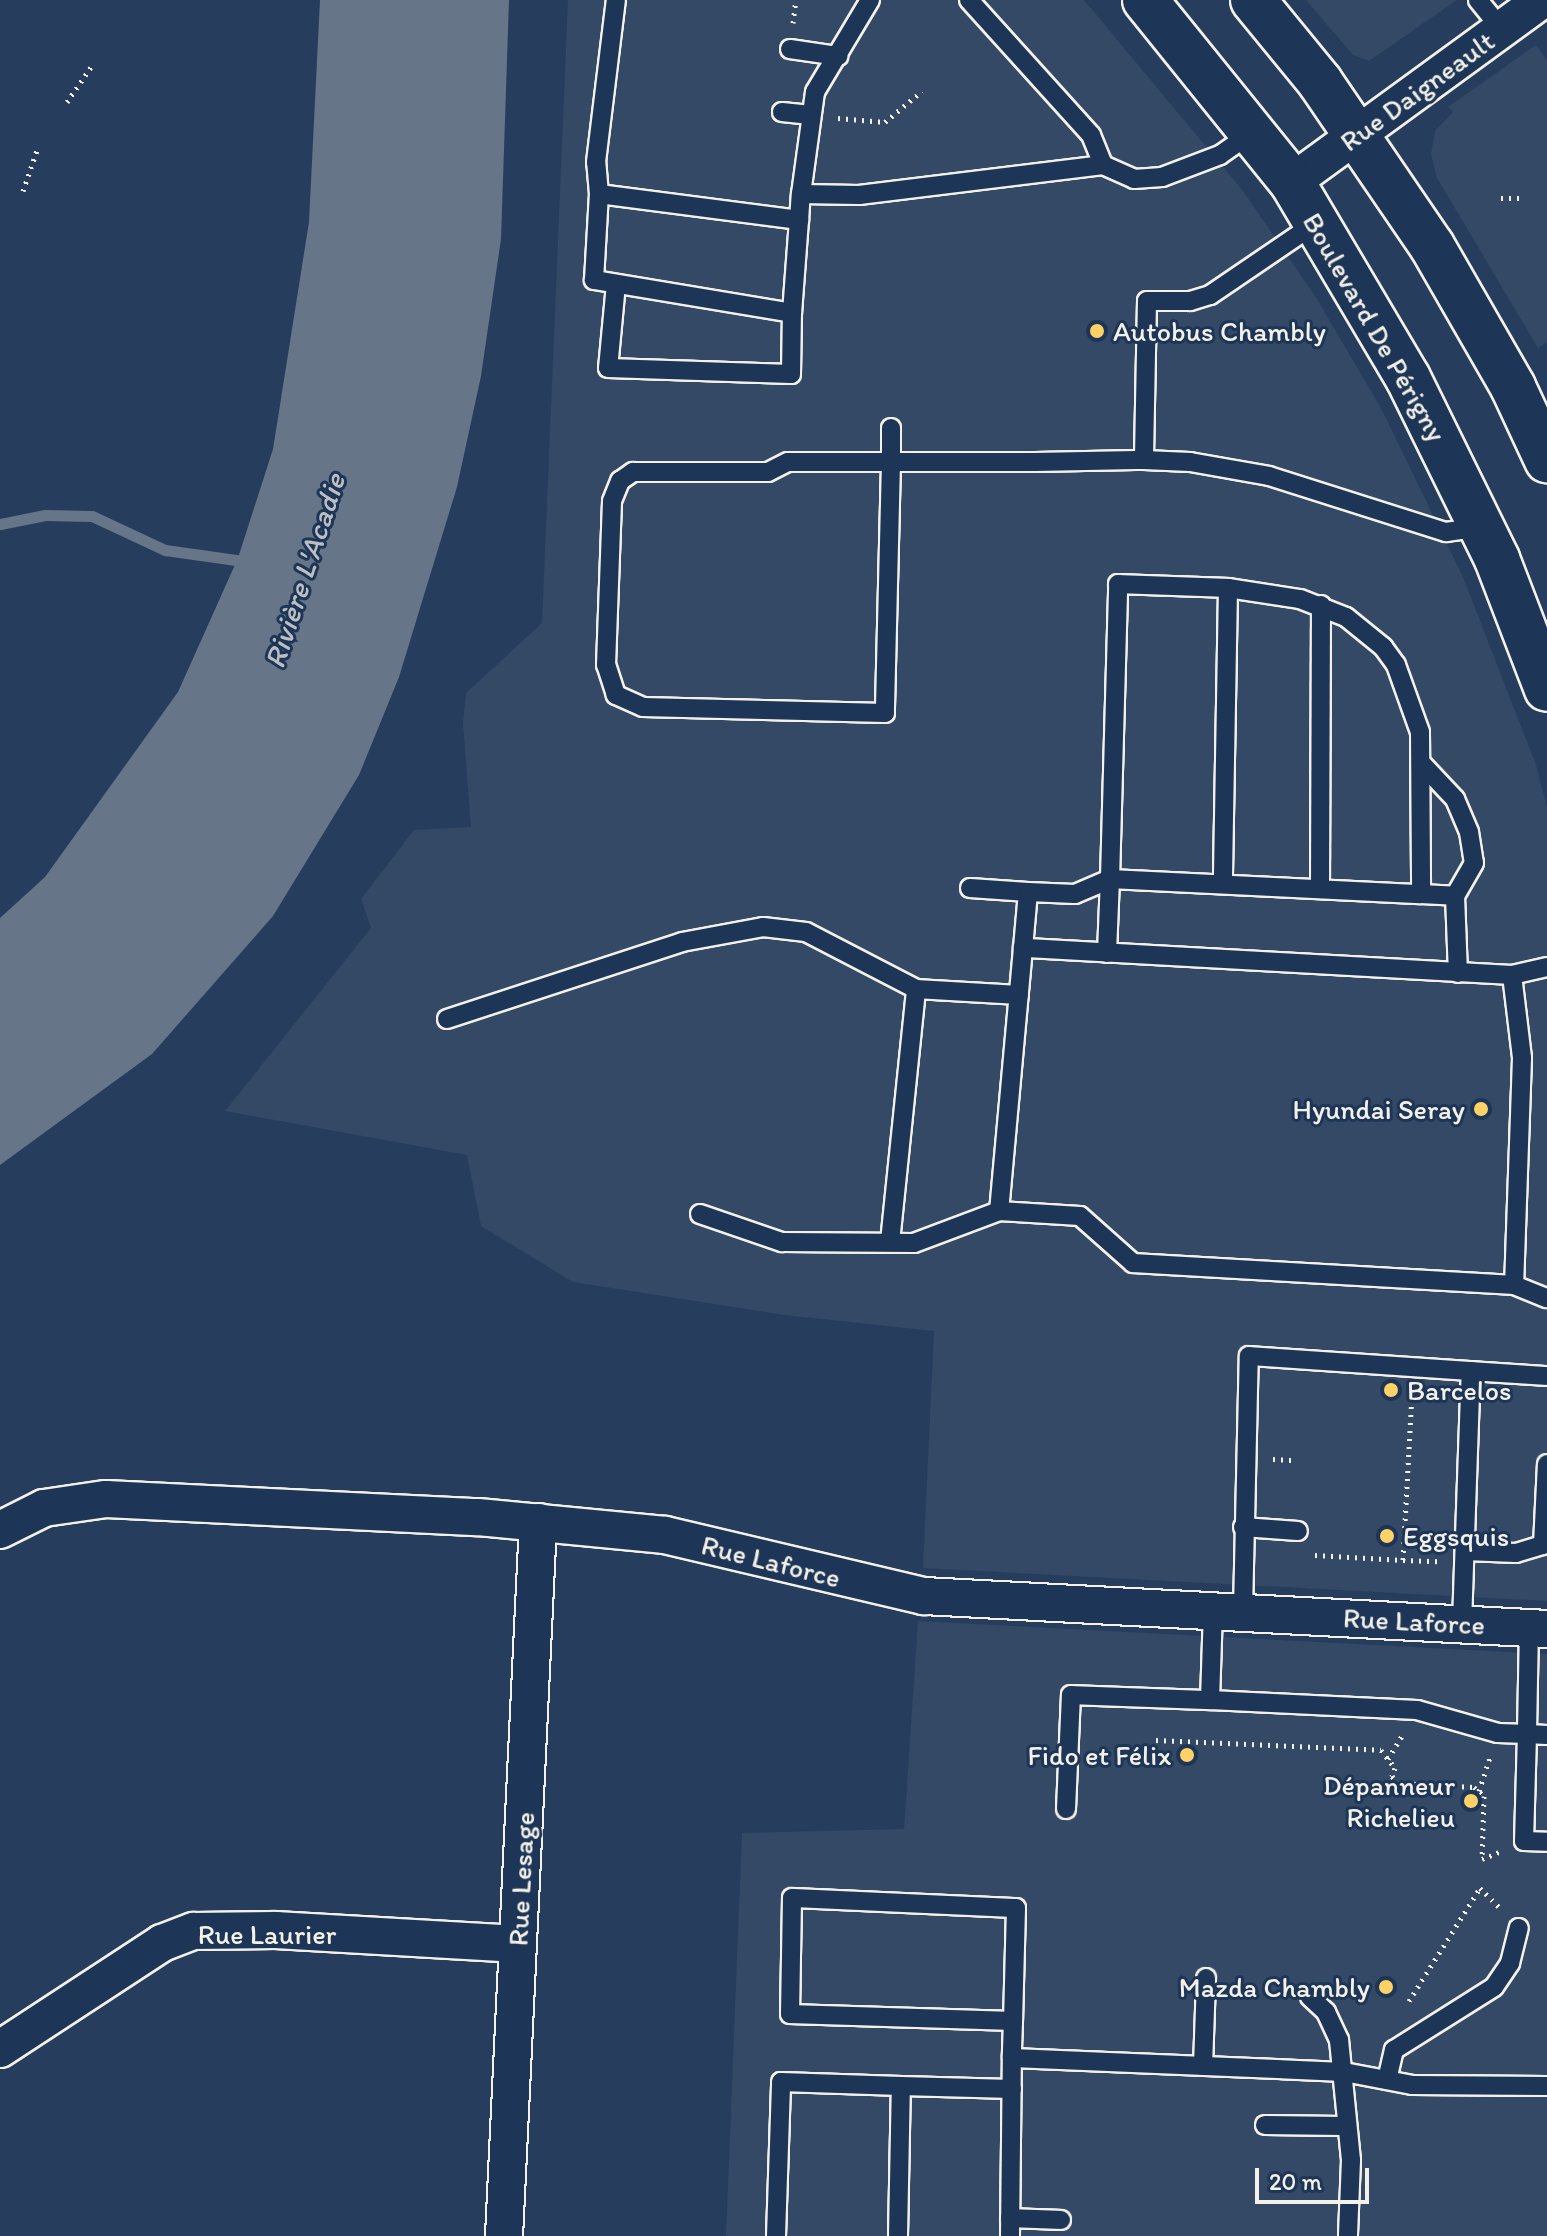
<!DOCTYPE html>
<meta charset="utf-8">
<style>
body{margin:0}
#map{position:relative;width:1547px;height:2236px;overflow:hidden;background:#263d5d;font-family:Itim,sans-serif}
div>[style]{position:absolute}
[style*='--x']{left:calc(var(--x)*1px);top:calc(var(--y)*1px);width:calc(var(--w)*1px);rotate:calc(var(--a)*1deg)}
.built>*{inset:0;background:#334966}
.water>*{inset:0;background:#677588}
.stream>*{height:11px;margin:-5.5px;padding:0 5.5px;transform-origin:5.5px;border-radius:5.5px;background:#677588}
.path>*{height:5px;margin-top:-2.5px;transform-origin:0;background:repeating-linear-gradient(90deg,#f4f1e8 0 2px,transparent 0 8px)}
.roads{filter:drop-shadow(2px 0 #f4f1e8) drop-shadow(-2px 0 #f4f1e8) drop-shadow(0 2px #f4f1e8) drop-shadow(0 -2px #f4f1e8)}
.lane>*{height:18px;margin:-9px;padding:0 9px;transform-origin:9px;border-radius:9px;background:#1d3557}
.street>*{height:36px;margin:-18px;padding:0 18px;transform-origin:18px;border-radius:18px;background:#1d3557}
.primary>*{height:44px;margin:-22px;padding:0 22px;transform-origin:22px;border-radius:22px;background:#1d3557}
.dots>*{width:22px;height:22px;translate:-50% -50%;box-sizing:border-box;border:4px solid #1d3557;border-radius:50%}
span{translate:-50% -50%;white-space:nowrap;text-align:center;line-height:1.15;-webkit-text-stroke:6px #1d3557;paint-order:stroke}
.street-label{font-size:28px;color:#f4f1e8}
.poi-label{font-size:28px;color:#f4f1e8}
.left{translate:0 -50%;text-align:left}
.right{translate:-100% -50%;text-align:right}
.water-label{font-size:30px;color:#bcbfc2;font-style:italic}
.scale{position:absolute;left:1255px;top:2168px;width:114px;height:36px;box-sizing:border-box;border:4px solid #f4f1e8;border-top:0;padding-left:10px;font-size:24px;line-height:28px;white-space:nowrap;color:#f4f1e8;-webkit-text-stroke:6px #1d3557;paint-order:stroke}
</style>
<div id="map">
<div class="built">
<div style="clip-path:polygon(568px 0,1084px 0,1243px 191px,1317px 299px,1382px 410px,1463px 577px,1536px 765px,1547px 807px,1547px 1601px,923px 1568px,934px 1331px,784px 1315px,573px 1282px,481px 1226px,467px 1155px,225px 1111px,371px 928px,361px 899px,414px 830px,471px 827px,463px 723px,466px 693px,542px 623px)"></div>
<div style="clip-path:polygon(1306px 0,1457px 0,1369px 61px,1353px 55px)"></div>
<div style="clip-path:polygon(1536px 45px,1547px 60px,1547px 342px,1538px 348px,1437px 178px,1431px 154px,1435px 131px,1453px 112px,1448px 107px)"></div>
<div style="clip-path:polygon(918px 1621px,1547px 1654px,1547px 2236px,726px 2236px,742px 1833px,904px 1829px)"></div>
</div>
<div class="water">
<div style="clip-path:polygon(320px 0,509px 0,501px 239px,481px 376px,457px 487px,399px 677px,359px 775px,273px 916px,152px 1054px,0 1165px,0 918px,45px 877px,178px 692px,238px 558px,273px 449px,309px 222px)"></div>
</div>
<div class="stream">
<div style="--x:0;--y:524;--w:46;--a:-11.3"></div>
<div style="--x:45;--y:515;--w:47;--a:1.2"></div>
<div style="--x:92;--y:516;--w:81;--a:25"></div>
<div style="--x:165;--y:550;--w:86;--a:8"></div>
</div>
<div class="path">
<div style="--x:793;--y:23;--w:23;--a:-83"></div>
<div style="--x:67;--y:102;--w:46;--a:-55.6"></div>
<div style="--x:838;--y:118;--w:47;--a:4.9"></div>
<div style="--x:885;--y:122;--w:48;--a:-40"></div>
<div style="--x:23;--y:191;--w:43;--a:-71.1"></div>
<div style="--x:1501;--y:198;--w:22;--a:0"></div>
<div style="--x:1273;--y:1459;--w:22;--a:3"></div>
<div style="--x:1315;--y:1555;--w:88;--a:3.3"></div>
<div style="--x:1403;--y:1560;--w:165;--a:-86.9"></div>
<div style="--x:1403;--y:1560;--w:35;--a:2"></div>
<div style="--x:1156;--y:1740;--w:225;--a:2.5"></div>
<div style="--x:1381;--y:1750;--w:23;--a:52"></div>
<div style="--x:1395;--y:1768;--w:9;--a:111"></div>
<div style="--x:1392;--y:1776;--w:9;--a:49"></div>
<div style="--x:1398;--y:1783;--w:76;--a:3"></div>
<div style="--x:1474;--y:1787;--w:13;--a:42"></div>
<div style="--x:1484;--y:1796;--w:63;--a:91.8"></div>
<div style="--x:1482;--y:1859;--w:22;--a:-22"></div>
<div style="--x:1388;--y:1759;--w:27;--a:-59"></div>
<div style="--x:1479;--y:1791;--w:35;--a:-72"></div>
<div style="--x:1409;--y:2001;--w:133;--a:-57.9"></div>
<div style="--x:1480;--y:1888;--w:28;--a:45"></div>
</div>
<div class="roads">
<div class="lane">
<div style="--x:870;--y:0;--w:107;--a:120.9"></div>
<div style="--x:815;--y:92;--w:103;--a:97.8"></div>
<div style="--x:801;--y:194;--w:58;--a:1"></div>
<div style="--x:859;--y:195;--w:246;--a:-7"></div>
<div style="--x:1103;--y:165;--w:34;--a:24"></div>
<div style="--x:1134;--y:179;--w:28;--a:-4"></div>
<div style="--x:1162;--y:177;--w:62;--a:-20.8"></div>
<div style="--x:1220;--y:155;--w:39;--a:-35"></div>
<div style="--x:969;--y:0;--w:182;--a:47.9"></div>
<div style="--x:1091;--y:135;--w:32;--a:68"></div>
<div style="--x:1478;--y:0;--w:38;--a:51"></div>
<div style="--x:790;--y:49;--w:49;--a:8.3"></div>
<div style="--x:782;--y:112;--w:29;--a:6"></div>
<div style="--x:599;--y:194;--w:32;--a:-95"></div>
<div style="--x:596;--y:162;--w:163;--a:-83"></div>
<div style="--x:799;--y:220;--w:93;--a:94.3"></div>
<div style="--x:792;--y:313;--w:201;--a:-170.5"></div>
<div style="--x:594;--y:280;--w:86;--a:-86.7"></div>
<div style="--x:599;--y:194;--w:202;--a:7.4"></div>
<div style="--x:799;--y:220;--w:26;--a:-86"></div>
<div style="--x:1316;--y:223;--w:128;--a:145.8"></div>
<div style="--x:1210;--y:295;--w:21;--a:163"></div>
<div style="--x:1190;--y:301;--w:43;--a:180"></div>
<div style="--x:1147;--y:301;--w:159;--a:91.1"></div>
<div style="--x:1144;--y:460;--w:46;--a:2.5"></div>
<div style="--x:1190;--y:462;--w:80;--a:10"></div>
<div style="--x:1269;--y:476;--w:186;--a:17.6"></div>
<div style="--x:1446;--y:532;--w:36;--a:-8"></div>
<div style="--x:616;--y:284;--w:84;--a:95.4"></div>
<div style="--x:608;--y:368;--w:183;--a:1.9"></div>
<div style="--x:791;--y:374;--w:61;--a:-89.1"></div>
<div style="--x:891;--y:428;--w:34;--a:90"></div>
<div style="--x:891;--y:462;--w:251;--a:91.4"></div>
<div style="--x:885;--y:713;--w:242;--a:-178.6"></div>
<div style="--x:643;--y:707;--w:30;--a:-156"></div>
<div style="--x:616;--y:695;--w:32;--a:-108"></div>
<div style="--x:606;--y:665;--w:164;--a:-87.9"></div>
<div style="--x:612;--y:501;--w:22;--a:-68"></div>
<div style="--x:620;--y:481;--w:16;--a:-35"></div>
<div style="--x:633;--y:472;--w:135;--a:0"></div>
<div style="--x:768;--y:472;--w:22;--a:-27"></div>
<div style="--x:788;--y:462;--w:247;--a:0"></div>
<div style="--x:1035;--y:462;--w:109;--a:-1.1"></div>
<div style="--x:1228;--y:588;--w:73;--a:8.7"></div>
<div style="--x:1300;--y:599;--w:49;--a:21.4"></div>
<div style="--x:1346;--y:617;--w:48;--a:39"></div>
<div style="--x:1383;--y:647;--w:22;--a:54"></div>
<div style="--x:1396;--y:665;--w:71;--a:70.3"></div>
<div style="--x:1420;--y:732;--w:162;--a:89.6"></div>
<div style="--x:1422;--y:764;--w:48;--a:46.7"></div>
<div style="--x:1455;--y:799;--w:36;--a:67"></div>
<div style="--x:1469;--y:832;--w:31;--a:81"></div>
<div style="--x:1474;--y:863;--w:38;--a:120"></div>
<div style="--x:970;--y:888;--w:58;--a:3.9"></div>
<div style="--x:1320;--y:889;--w:284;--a:-89.8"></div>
<div style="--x:1023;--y:948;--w:56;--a:-84.9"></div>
<div style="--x:1028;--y:892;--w:47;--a:2.4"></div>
<div style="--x:1075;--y:894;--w:38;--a:-23"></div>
<div style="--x:1110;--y:879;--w:295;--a:-88.4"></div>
<div style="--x:1118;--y:584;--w:110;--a:2.1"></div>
<div style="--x:1228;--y:588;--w:296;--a:91"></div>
<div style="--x:1107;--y:953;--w:74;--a:-87.7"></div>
<div style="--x:1110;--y:879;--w:311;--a:2.8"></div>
<div style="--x:1421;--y:894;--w:34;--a:3"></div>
<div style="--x:1455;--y:896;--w:77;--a:87.8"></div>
<div style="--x:1547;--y:967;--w:36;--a:167"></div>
<div style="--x:1512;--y:975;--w:84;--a:83.1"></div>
<div style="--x:1522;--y:1058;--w:227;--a:92"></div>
<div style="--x:1514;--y:1285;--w:35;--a:22"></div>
<div style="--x:1512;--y:975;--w:490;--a:-176.8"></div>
<div style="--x:1023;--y:948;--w:264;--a:95.2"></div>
<div style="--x:999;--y:1211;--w:81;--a:3.5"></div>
<div style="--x:1080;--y:1216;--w:71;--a:41.6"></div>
<div style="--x:1133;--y:1263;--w:382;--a:3.3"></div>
<div style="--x:447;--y:1019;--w:247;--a:-18.1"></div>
<div style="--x:682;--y:942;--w:82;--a:-10.5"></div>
<div style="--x:763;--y:927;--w:43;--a:6.6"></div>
<div style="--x:806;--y:932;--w:124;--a:27.4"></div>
<div style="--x:700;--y:1214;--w:87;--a:18.9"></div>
<div style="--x:782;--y:1242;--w:132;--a:0.4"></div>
<div style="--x:914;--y:1243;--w:91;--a:-20.6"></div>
<div style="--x:890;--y:1242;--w:254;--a:-84.1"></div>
<div style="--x:916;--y:989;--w:103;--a:3.3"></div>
<div style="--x:1243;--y:1527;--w:55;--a:4.2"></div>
<div style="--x:1465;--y:1551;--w:51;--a:2.2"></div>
<div style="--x:1516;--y:1553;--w:28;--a:-17"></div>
<div style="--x:1543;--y:1545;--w:81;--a:-87.2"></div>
<div style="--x:1213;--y:1610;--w:90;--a:91.9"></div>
<div style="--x:1210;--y:1700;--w:207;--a:2.8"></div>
<div style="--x:1417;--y:1710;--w:84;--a:15.9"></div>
<div style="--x:1498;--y:1733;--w:29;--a:2"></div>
<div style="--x:1527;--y:1734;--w:107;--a:91.6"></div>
<div style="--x:1524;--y:1841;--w:23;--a:2"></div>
<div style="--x:1243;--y:1611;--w:255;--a:-88.7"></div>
<div style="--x:1249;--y:1356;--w:223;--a:3.9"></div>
<div style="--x:1462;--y:1623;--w:252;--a:-88"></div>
<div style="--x:1471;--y:1371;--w:76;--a:3.8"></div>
<div style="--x:1529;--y:1628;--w:106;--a:91.1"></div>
<div style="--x:1527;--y:1734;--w:20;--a:3"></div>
<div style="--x:1066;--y:1809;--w:114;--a:-87.5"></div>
<div style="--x:1071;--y:1695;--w:139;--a:2.1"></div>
<div style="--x:1310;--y:1997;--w:22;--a:43"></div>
<div style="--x:1326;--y:2012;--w:31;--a:65"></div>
<div style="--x:1339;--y:2040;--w:121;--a:84.3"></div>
<div style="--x:1351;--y:2160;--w:76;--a:92.3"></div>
<div style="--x:1013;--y:2021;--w:223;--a:-178.2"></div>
<div style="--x:790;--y:2014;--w:116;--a:-89"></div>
<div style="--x:792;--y:1898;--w:224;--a:2.6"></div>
<div style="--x:1016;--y:1908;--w:113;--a:91.5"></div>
<div style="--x:1013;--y:2021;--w:37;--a:92"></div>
<div style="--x:1012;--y:2058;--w:332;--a:2.4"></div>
<div style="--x:1344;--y:2072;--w:69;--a:10.8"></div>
<div style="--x:1412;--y:2085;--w:135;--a:0.4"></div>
<div style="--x:1203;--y:2066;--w:88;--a:-88"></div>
<div style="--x:1387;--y:2080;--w:31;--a:-77"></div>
<div style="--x:1394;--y:2050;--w:118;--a:-32.2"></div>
<div style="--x:1494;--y:1987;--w:29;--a:-56"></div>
<div style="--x:1510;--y:1963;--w:36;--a:-76"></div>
<div style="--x:1265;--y:2125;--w:78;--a:0.7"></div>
<div style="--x:1010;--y:2218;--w:51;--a:2.2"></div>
<div style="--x:776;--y:2236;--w:154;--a:-88.1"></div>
<div style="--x:781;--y:2082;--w:120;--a:1.9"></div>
<div style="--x:898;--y:2236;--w:150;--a:-88.9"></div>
<div style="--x:901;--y:2086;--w:111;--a:1.5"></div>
<div style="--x:1010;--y:2236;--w:178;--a:-89.4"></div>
</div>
<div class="street">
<div style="--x:1292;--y:182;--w:309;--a:-36.1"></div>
<div style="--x:0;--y:1530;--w:49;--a:-26.6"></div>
<div style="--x:44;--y:1508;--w:63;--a:-8.3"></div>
<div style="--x:106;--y:1499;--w:372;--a:2.8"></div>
<div style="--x:478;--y:1517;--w:188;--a:5.5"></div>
<div style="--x:665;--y:1535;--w:266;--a:13.3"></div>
<div style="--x:924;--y:1596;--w:624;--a:3.03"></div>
<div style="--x:0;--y:2049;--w:194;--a:-33.2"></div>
<div style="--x:162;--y:1943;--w:34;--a:-21"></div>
<div style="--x:194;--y:1931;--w:82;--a:-0.7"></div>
<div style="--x:276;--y:1930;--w:242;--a:3.3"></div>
<div style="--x:504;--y:2236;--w:715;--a:-87.27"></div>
</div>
<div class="primary">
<div style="--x:1145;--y:0;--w:234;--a:51.1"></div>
<div style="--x:1292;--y:182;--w:228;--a:59.4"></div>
<div style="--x:1408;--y:378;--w:202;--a:63.8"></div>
<div style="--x:1497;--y:559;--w:139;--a:69"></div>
<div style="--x:1253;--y:0;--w:106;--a:50.7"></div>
<div style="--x:1320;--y:82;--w:199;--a:55.7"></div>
<div style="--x:1432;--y:246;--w:163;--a:60.1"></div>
<div style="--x:1513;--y:387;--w:81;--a:65"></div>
</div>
</div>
<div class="dots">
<div style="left:1097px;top:331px;background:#ffd166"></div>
<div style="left:1481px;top:1109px;background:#ffd166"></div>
<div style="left:1391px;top:1390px;background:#ffd166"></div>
<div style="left:1387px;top:1536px;background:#ffd166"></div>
<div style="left:1187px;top:1755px;background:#ffd166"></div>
<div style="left:1471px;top:1801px;background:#ffd166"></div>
<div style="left:1386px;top:1987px;background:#ffd166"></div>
</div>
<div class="street-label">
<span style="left:1417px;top:91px;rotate:-36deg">Rue Daigneault</span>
<span style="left:1375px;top:327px;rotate:60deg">Boulevard De Périgny</span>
<span style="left:771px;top:1561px;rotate:14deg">Rue Laforce</span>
<span style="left:1414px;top:1621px;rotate:3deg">Rue Laforce</span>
<span style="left:521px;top:1879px;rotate:-87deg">Rue Lesage</span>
<span style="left:267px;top:1934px">Rue Laurier</span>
</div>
<div class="poi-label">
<span class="left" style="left:1113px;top:331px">Autobus Chambly</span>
<span class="right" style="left:1465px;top:1109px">Hyundai Seray</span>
<span class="left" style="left:1407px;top:1390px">Barcelos</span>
<span class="left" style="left:1403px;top:1536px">Eggsquis</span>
<span class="right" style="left:1171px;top:1755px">Fido et Félix</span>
<span class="right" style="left:1455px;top:1801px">Dépanneur<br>Richelieu</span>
<span class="right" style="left:1370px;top:1987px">Mazda Chambly</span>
</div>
<div class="water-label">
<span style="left:305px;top:571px;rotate:-72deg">Rivière L'Acadie</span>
</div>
<div class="scale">20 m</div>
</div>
